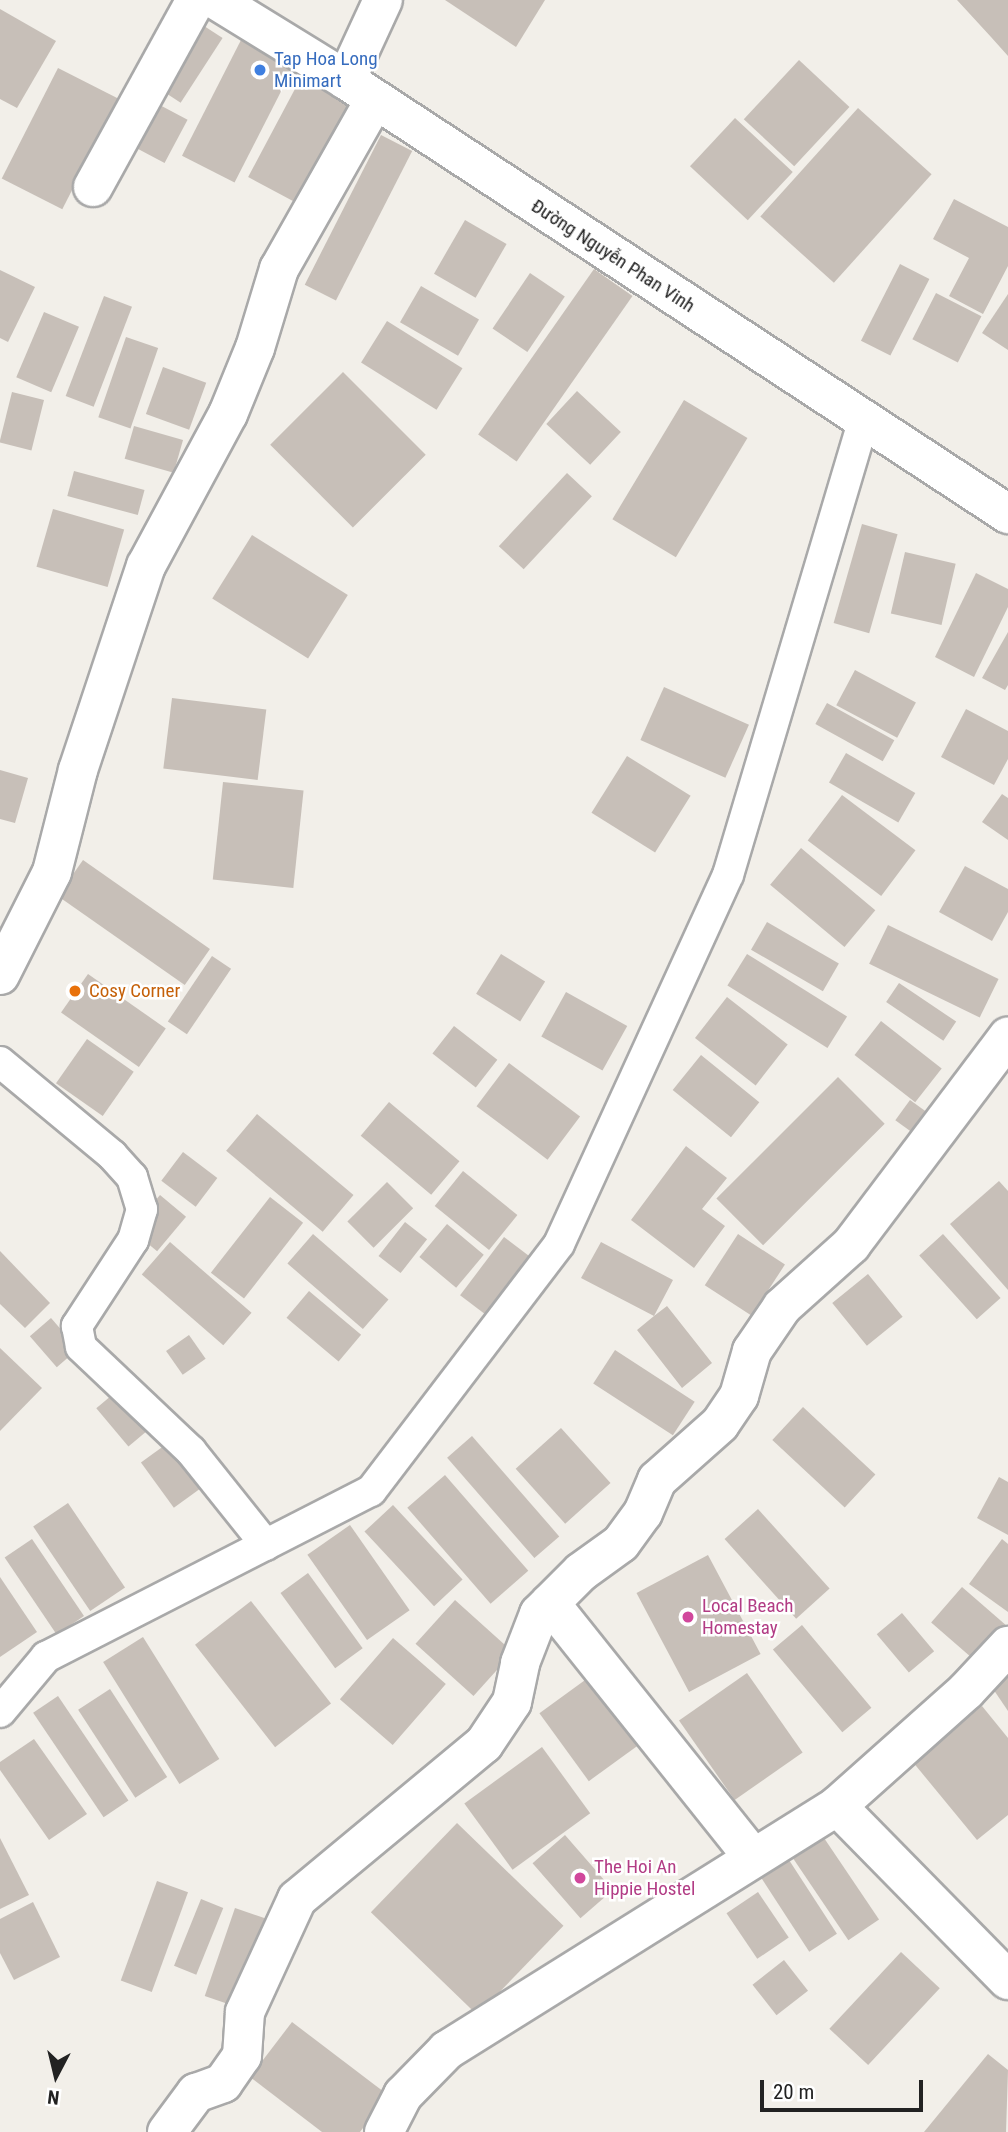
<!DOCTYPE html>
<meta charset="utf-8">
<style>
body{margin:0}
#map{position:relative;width:1008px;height:2132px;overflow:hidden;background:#f2efe9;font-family:"Roboto Condensed",sans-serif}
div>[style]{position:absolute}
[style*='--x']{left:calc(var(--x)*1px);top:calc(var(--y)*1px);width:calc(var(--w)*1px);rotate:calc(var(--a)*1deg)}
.building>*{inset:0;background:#c7bfb8;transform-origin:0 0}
.roads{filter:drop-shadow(2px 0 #a9a9a9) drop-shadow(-2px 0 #a9a9a9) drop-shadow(0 2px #a9a9a9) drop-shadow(0 -2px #a9a9a9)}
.service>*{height:30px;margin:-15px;padding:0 15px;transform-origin:15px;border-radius:15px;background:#fff}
.minor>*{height:38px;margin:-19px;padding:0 19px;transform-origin:19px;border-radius:19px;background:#fff}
.dots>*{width:19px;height:19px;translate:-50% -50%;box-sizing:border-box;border:4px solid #fff;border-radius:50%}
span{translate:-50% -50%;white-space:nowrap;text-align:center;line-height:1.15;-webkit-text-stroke:5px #fff;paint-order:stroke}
.shop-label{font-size:19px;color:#366cbe}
.left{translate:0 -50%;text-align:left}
.street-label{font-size:19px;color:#222}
.food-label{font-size:19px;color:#c56008}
.hotel-label{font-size:19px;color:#b23c85}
.north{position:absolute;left:21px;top:2041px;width:70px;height:70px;-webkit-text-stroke:5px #fff;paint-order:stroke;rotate:187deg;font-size:19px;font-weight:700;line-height:28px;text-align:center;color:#222}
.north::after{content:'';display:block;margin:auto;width:24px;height:32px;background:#222;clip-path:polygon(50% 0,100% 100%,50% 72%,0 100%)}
.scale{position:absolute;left:760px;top:2080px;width:163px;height:32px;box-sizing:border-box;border:4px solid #222;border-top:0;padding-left:9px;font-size:21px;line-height:24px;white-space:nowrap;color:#222;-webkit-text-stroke:5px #fff;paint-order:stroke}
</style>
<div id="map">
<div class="building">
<div style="clip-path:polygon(445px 0,545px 0,516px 47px)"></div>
<div style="clip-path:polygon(957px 0,1008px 0,1008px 56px,991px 37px)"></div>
<div style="clip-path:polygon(0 9px,56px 41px,17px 108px,0 99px)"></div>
<div style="left:184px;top:13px;width:46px;height:77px;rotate:33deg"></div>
<div style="left:241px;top:40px;width:59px;height:130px;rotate:27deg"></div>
<div style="left:799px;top:60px;width:69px;height:81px;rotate:43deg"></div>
<div style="left:58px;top:68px;width:68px;height:124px;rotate:27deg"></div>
<div style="left:304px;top:72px;width:55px;height:119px;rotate:28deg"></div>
<div style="left:139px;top:94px;width:55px;height:49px;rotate:28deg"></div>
<div style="left:858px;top:108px;width:99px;height:146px;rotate:42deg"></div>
<div style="left:735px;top:118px;width:79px;height:66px;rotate:43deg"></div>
<div style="left:381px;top:135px;width:35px;height:168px;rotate:27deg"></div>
<div style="clip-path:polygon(954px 199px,1008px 227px,1008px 266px,983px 314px,949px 296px,969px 258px,933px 239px)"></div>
<div style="left:465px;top:220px;width:48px;height:62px;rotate:30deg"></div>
<div style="left:900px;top:264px;width:33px;height:86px;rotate:27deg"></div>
<div style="left:594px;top:269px;width:47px;height:202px;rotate:35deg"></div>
<div style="clip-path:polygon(0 270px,35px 287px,8px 342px,0 338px)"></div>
<div style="left:530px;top:273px;width:42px;height:67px;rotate:34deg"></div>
<div style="left:421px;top:286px;width:67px;height:42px;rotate:30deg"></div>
<div style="left:936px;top:293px;width:51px;height:52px;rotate:27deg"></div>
<div style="clip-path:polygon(1008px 294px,1008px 350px,982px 333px)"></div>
<div style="left:104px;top:296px;width:30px;height:107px;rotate:21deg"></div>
<div style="left:44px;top:312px;width:38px;height:71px;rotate:23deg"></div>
<div style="left:387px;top:321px;width:89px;height:49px;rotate:32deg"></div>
<div style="left:126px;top:337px;width:34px;height:85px;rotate:19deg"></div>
<div style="left:163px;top:367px;width:46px;height:50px;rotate:20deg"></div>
<div style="left:343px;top:372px;width:117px;height:103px;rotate:45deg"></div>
<div style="left:577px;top:391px;width:60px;height:45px;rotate:43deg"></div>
<div style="left:12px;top:392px;width:33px;height:52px;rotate:14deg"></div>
<div style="left:684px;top:400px;width:74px;height:139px;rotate:31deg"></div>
<div style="left:134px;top:426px;width:51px;height:34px;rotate:16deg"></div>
<div style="left:74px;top:471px;width:73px;height:26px;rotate:15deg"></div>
<div style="left:567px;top:473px;width:34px;height:100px;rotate:43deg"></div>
<div style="left:53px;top:509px;width:74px;height:60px;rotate:16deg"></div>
<div style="left:862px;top:524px;width:37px;height:103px;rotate:16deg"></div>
<div style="left:252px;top:535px;width:113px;height:75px;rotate:32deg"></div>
<div style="left:905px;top:552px;width:52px;height:63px;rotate:13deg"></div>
<div style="clip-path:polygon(976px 573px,1008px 589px,1008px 607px,974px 677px,935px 657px)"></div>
<div style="clip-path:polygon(1008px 632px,1008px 685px,1005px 690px,982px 678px)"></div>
<div style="left:855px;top:670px;width:69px;height:40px;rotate:28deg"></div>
<div style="left:664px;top:687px;width:93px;height:58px;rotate:24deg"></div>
<div style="left:172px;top:698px;width:95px;height:71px;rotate:7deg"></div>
<div style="left:827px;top:703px;width:77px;height:24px;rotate:29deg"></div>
<div style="clip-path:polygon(966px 709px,1008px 731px,1008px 759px,994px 785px,941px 757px)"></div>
<div style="left:846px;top:753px;width:80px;height:34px;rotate:30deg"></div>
<div style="left:627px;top:756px;width:75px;height:67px;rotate:32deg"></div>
<div style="clip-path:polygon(0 770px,28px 778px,15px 823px,0 819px)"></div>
<div style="left:223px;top:782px;width:81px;height:98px;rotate:6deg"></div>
<div style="clip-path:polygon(1002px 794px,1008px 798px,1008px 840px,982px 822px)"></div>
<div style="left:842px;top:795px;width:92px;height:57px;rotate:37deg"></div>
<div style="left:801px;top:848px;width:97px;height:48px;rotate:40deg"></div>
<div style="left:83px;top:860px;width:155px;height:44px;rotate:35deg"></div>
<div style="clip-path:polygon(965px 866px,1008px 889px,1008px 912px,992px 941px,939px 912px)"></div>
<div style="left:767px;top:922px;width:83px;height:32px;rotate:30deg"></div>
<div style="left:888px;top:925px;width:123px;height:43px;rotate:26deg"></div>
<div style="left:501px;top:954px;width:52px;height:47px;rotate:32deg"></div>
<div style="left:747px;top:954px;width:118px;height:37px;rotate:32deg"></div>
<div style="left:212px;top:956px;width:23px;height:79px;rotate:34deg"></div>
<div style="left:88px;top:974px;width:95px;height:47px;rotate:35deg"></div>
<div style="left:899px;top:983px;width:69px;height:23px;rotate:34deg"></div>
<div style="left:566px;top:992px;width:70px;height:51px;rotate:29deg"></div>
<div style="left:727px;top:997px;width:77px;height:52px;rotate:38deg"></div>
<div style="left:881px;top:1021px;width:77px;height:43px;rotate:38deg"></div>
<div style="left:454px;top:1026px;width:55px;height:35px;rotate:38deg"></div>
<div style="left:87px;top:1039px;width:57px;height:54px;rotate:35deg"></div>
<div style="left:701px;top:1055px;width:75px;height:45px;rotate:39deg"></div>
<div style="left:509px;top:1063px;width:89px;height:54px;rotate:37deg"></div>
<div style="left:838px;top:1077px;width:66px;height:172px;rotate:45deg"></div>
<div style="left:910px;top:1100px;width:27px;height:25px;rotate:36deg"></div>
<div style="left:389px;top:1102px;width:92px;height:44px;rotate:40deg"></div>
<div style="left:257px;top:1114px;width:126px;height:48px;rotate:40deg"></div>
<div style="clip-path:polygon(686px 1146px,727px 1178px,702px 1209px,725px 1226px,694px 1268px,631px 1220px)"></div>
<div style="left:183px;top:1152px;width:43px;height:36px;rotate:37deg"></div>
<div style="left:463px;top:1171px;width:70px;height:45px;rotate:39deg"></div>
<div style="clip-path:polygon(999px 1181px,1008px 1191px,1008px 1290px,950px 1224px)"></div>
<div style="left:387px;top:1182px;width:37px;height:56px;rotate:45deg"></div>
<div style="left:160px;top:1195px;width:34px;height:45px;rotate:40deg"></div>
<div style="left:270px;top:1197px;width:42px;height:96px;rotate:38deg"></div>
<div style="left:405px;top:1222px;width:28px;height:43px;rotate:38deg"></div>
<div style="left:447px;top:1224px;width:48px;height:43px;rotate:40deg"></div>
<div style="left:313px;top:1234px;width:100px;height:39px;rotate:41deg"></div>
<div style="left:738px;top:1234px;width:56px;height:61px;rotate:33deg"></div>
<div style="left:943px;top:1234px;width:86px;height:32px;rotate:48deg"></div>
<div style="left:504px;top:1237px;width:31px;height:73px;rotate:37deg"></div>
<div style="left:170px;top:1242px;width:108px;height:43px;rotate:41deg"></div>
<div style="clip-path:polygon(601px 1242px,673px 1280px,654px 1316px,667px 1306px,712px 1363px,682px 1388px,637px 1330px,654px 1316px,581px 1278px)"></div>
<div style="clip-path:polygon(0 1251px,50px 1303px,25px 1328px,0 1304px)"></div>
<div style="left:868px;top:1274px;width:55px;height:46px;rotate:51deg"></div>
<div style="left:309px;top:1291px;width:68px;height:35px;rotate:40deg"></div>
<div style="left:51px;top:1318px;width:41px;height:28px;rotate:49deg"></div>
<div style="left:189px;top:1335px;width:29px;height:28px;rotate:55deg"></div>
<div style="clip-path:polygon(0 1348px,42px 1388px,0 1431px)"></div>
<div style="left:615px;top:1350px;width:95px;height:40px;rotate:33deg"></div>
<div style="left:130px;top:1380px;width:50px;height:44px;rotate:50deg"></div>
<div style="left:803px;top:1407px;width:99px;height:45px;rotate:43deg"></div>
<div style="left:561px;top:1428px;width:74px;height:61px;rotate:48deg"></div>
<div style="left:183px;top:1432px;width:56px;height:52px;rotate:54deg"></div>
<div style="left:472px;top:1436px;width:133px;height:33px;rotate:49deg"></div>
<div style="left:445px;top:1475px;width:127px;height:50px;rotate:49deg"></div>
<div style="clip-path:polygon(999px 1477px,1008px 1482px,1008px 1535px,977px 1518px)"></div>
<div style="left:68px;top:1503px;width:102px;height:42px;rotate:56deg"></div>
<div style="left:393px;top:1505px;width:102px;height:39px;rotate:47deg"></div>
<div style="left:758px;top:1509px;width:107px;height:45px;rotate:48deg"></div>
<div style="left:350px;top:1525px;width:104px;height:52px;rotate:55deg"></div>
<div style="left:32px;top:1539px;width:93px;height:33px;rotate:56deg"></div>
<div style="clip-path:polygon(1002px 1539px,1008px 1544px,1008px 1612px,969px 1584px)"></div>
<div style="left:708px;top:1555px;width:112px;height:81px;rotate:62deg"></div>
<div style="left:308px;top:1573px;width:93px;height:34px;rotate:54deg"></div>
<div style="clip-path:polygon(0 1577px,37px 1632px,0 1657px)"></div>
<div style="left:962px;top:1587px;width:58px;height:47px;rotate:41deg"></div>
<div style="left:455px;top:1600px;width:78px;height:59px;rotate:42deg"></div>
<div style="left:251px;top:1601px;width:130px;height:71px;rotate:52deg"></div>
<div style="left:902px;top:1613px;width:50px;height:33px;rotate:50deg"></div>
<div style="left:802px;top:1625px;width:108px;height:38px;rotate:50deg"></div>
<div style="left:143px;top:1637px;width:144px;height:47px;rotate:58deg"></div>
<div style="left:393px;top:1638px;width:70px;height:81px;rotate:41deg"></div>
<div style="clip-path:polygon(1008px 1662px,1008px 1711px,985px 1677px)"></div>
<div style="left:747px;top:1673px;width:97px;height:83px;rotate:55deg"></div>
<div style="left:592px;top:1675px;width:84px;height:65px;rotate:54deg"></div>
<div style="left:110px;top:1689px;width:105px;height:38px;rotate:57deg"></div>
<div style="left:58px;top:1696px;width:126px;height:30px;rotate:56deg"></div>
<div style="clip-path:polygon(982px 1706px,1008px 1738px,1008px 1815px,977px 1840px,912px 1761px)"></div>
<div style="clip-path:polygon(34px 1739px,87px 1814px,49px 1840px,0 1770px,0 1762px)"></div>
<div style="left:542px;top:1747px;width:82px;height:96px;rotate:54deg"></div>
<div style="left:457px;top:1823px;width:148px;height:124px;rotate:44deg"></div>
<div style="left:565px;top:1835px;width:73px;height:43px;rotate:49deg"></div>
<div style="left:822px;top:1835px;width:102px;height:37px;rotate:56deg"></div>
<div style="clip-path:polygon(0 1838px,29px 1895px,0 1909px)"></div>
<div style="left:789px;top:1860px;width:88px;height:33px;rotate:57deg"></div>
<div style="left:157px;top:1881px;width:33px;height:106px;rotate:20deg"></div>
<div style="left:758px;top:1892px;width:55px;height:38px;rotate:56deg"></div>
<div style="left:201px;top:1899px;width:24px;height:72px;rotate:22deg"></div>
<div style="clip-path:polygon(33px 1902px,60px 1957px,14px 1980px,0 1953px,0 1919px)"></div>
<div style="left:235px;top:1908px;width:34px;height:93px;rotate:19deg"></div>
<div style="left:901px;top:1952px;width:53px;height:105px;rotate:43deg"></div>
<div style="left:784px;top:1960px;width:39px;height:40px;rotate:52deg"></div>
<div style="clip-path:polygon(292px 2022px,388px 2095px,360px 2132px,322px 2132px,250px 2077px)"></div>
<div style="clip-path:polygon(988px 2054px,1008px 2070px,1006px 2132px,924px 2132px)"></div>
</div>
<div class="roads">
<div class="service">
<div style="--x:0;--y:1062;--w:146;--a:39.7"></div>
<div style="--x:112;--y:1155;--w:30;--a:48"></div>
<div style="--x:132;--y:1177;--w:34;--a:73"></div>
<div style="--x:142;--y:1209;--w:32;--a:106"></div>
<div style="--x:133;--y:1240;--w:103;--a:123.1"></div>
<div style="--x:77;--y:1326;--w:21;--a:79"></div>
<div style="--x:81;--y:1347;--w:151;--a:43.4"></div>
<div style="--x:191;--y:1451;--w:120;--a:51.4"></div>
<div style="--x:0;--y:1712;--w:72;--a:-50.1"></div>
<div style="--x:46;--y:1657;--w:365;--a:-27.1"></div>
<div style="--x:371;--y:1491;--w:310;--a:-52.7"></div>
<div style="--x:559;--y:1244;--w:406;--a:-65.4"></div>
<div style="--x:728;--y:875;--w:475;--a:-73.4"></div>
</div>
<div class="minor">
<div style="--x:216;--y:0;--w:153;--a:31.6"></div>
<div style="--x:346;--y:80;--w:792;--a:33.25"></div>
<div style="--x:346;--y:80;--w:88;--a:-65.2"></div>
<div style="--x:93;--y:187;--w:213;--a:-61.2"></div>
<div style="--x:0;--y:975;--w:115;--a:-63.2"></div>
<div style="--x:52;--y:872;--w:105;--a:-75.7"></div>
<div style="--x:78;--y:770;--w:215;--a:-71.6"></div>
<div style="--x:146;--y:566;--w:173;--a:-61.7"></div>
<div style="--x:228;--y:414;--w:71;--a:-67.8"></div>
<div style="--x:255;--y:348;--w:83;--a:-73.1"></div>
<div style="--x:279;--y:269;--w:193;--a:-60.5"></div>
<div style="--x:550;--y:1603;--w:324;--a:51.4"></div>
<div style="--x:837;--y:1806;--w:244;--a:45.5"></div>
<div style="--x:167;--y:2132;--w:49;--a:-53.4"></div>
<div style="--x:196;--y:2093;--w:29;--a:-20"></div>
<div style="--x:223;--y:2083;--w:33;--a:-55"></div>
<div style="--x:242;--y:2056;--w:44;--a:-86.1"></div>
<div style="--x:245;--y:2012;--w:124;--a:-65.3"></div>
<div style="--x:297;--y:1899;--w:243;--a:-39.7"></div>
<div style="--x:484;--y:1744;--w:50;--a:-56.3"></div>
<div style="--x:512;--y:1702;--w:40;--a:-78"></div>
<div style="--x:520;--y:1663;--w:53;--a:-68.8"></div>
<div style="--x:539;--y:1614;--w:59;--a:-45"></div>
<div style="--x:581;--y:1572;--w:49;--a:-35.9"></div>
<div style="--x:621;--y:1543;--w:37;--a:-54"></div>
<div style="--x:643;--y:1513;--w:36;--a:-67"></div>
<div style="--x:657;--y:1480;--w:84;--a:-41.6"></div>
<div style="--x:720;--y:1424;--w:34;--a:-56"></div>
<div style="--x:739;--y:1396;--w:47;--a:-73.9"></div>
<div style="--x:752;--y:1351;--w:53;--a:-55.7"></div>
<div style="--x:782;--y:1307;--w:93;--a:-41.9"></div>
<div style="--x:851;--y:1245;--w:261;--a:-53"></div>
<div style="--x:384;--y:2132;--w:42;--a:-62.8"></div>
<div style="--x:403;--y:2095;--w:63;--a:-45.6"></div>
<div style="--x:447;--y:2050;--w:460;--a:-32"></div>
<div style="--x:837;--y:1806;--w:173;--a:-41.7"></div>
<div style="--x:966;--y:1691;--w:62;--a:-47"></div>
</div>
</div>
<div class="dots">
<div style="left:260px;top:70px;background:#3f7fe0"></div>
<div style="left:75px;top:991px;background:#e8710a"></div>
<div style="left:688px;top:1617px;background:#d1479c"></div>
<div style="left:580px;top:1878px;background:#d1479c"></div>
</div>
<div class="shop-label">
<span class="left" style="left:274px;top:70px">Tap Hoa Long<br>Minimart</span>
</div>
<div class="street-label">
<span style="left:613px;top:256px;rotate:33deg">Đường Nguyễn Phan Vinh</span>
</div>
<div class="food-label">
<span class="left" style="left:89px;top:991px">Cosy Corner</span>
</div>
<div class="hotel-label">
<span class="left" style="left:702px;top:1617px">Local Beach<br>Homestay</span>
<span class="left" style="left:594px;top:1878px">The Hoi An<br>Hippie Hostel</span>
</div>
<div class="north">N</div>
<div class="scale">20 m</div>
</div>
